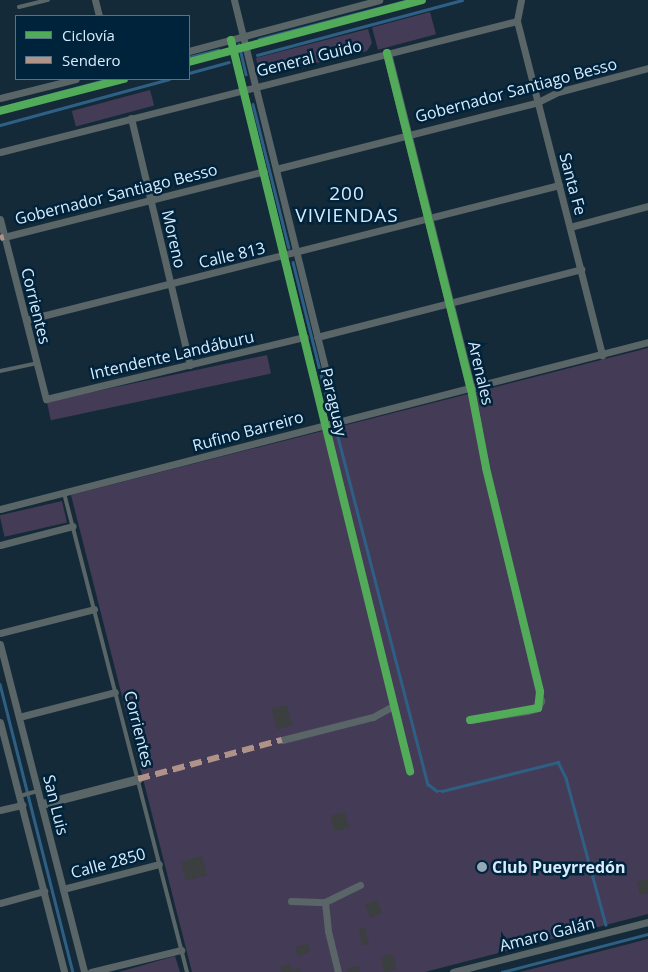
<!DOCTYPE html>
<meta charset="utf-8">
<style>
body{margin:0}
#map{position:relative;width:648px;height:972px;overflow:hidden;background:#152a38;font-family:"Open Sans",sans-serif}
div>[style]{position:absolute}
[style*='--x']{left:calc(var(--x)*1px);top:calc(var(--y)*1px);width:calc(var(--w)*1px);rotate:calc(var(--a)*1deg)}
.green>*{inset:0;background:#443b57;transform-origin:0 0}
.stream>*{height:2.5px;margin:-1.25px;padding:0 1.25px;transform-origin:1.25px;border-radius:1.25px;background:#2e6085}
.building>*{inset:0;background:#3b3f3f;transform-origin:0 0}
.service>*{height:4px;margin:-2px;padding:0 2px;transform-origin:2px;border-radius:2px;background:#596566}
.minor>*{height:7px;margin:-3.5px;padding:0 3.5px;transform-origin:3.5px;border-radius:3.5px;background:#596566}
.tertiary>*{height:9px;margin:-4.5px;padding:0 4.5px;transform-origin:4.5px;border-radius:4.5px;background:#596566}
.quiet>*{height:6px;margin-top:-3px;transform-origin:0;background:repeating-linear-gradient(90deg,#af9288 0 12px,transparent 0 18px)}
.cycleway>*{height:8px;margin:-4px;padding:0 4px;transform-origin:4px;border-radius:4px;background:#51ab58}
.dots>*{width:14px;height:14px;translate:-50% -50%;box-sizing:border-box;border:2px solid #00233c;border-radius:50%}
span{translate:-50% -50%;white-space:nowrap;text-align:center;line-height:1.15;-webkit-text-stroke:5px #00233c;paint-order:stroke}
.street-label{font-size:16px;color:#d8ecfd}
.poi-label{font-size:16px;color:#d8ecfd;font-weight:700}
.left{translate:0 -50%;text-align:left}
.quarter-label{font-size:19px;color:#d8ecfd;letter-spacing:1px}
.legend{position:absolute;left:15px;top:15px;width:175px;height:65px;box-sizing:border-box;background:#00233c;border:1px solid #567389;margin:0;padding:6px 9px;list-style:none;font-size:15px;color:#d8ecfd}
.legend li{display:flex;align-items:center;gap:10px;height:25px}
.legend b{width:25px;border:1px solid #567389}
</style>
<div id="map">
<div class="green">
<div style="left:430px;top:12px;width:23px;height:60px;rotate:75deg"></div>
<div style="clip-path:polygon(368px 29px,372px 43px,367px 51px,266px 75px,259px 72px,256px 58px)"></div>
<div style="left:150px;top:90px;width:16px;height:81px;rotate:75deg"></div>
<div style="clip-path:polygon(648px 348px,648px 914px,425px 972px,192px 972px,71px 495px)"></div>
<div style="left:267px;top:355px;width:19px;height:225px;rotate:78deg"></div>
<div style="left:62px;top:501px;width:22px;height:64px;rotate:77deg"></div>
<div style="clip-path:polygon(648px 939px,648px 972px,520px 972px)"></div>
<div style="clip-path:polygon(175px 956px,180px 972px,119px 972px)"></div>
</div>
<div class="stream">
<div style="--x:259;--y:39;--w:155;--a:-14.6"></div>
<div style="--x:239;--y:44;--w:31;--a:77"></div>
<div style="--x:257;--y:55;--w:212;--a:-15"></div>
<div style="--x:189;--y:57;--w:30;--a:-14"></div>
<div style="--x:189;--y:73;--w:41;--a:-15.4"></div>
<div style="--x:253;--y:104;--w:148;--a:76"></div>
<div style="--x:0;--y:108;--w:113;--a:-14.9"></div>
<div style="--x:0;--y:125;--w:175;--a:-15.2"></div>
<div style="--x:293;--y:262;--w:157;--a:76"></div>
<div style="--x:336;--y:429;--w:367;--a:75.5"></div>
<div style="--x:428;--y:784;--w:11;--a:38"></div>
<div style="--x:437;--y:791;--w:5;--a:0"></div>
<div style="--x:442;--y:791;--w:120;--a:-14"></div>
<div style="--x:558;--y:762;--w:18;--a:63"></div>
<div style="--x:566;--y:778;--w:152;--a:74.8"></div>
<div style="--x:0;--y:684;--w:297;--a:75.8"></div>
<div style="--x:502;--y:972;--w:151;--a:-14.6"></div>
</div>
<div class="building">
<div style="left:287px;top:705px;width:21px;height:16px;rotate:76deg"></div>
<div style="left:345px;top:812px;width:16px;height:15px;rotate:75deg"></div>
<div style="left:202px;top:856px;width:20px;height:22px;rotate:75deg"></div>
<div style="clip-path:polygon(648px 879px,648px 893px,640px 895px,637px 882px)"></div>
<div style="left:377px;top:900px;width:14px;height:13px;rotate:69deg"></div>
<div style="clip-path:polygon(365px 927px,369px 944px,362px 945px,359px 929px)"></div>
<div style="clip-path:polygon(308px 944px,310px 952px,298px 956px,295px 947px)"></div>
<div style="left:393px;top:954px;width:16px;height:13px;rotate:76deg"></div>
<div style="clip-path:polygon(290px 964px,292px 970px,300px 968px,301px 972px,281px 972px,280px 967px)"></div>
<div style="clip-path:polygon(359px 966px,360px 972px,348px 972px,347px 968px)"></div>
</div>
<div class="service">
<div style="--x:19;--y:7;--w:30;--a:-14"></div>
<div style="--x:0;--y:371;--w:38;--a:-12"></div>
<div style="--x:64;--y:493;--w:495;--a:75.6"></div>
<div style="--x:20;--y:796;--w:19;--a:-16"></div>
</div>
<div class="minor">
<div style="--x:95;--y:0;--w:16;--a:76"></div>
<div style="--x:234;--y:0;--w:434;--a:76.1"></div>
<div style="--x:521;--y:0;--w:21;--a:101"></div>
<div style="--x:517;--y:21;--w:345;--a:75.7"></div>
<div style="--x:231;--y:40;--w:753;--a:76.24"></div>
<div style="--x:189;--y:51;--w:197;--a:-15"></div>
<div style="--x:0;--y:98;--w:78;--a:-14"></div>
<div style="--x:131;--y:118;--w:254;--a:76.6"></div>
<div style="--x:0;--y:152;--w:533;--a:-14.22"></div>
<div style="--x:276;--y:169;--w:270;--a:-14.3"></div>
<div style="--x:538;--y:102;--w:22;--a:-27"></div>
<div style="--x:558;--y:92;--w:93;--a:-14.9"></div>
<div style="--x:0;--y:219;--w:186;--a:75.7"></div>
<div style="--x:46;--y:399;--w:266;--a:-13.5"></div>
<div style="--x:570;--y:227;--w:81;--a:-15.1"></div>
<div style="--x:4;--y:237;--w:268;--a:-14.2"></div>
<div style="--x:26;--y:320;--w:550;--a:-14.21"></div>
<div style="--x:317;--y:337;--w:273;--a:-14.4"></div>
<div style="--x:0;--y:509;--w:669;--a:-14.45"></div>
<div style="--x:0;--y:545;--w:75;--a:-14.6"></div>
<div style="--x:0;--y:633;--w:97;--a:-14.3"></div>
<div style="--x:0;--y:644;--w:339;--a:75.6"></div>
<div style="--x:19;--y:717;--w:99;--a:-14.6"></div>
<div style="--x:470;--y:720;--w:58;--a:-9"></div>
<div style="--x:527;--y:711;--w:11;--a:-15"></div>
<div style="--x:538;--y:708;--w:8;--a:-67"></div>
<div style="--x:541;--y:701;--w:239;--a:-103.3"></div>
<div style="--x:486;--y:468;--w:80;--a:-100.8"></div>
<div style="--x:0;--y:722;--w:258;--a:75.6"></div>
<div style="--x:282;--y:740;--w:94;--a:-14.2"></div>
<div style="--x:373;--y:717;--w:23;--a:-29"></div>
<div style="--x:0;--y:810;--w:23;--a:-13"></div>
<div style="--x:63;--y:889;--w:99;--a:-14.6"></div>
<div style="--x:291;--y:901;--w:34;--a:2"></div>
<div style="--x:325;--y:902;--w:39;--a:-26"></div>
<div style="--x:325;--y:902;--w:29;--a:84"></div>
<div style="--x:328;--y:931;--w:42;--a:76.3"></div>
<div style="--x:0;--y:903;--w:46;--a:-15.3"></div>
<div style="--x:91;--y:972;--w:93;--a:-13.7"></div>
<div style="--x:453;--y:972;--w:201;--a:-14.4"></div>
</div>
<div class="tertiary">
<div style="--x:387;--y:53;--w:346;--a:76"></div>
<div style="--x:42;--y:804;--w:99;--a:-14.6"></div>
</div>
<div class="quiet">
<div style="--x:0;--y:238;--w:4;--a:-14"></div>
<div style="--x:138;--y:779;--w:149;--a:-15.2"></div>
</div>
<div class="cycleway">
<div style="--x:231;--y:40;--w:753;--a:76.24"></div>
<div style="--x:387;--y:53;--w:346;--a:76"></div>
<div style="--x:471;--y:389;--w:80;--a:79.2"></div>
<div style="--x:486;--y:468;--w:230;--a:76.4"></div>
<div style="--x:540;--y:692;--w:16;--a:97"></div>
<div style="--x:538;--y:708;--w:69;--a:170"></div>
<div style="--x:189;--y:62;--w:241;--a:-14.9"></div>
<div style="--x:0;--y:111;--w:128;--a:-14.5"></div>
</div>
<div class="dots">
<div style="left:482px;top:867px;background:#94a8b8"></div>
</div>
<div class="street-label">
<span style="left:309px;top:58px;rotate:-14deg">General Guido</span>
<span style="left:516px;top:90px;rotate:-15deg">Gobernador Santiago Besso</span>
<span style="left:573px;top:184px;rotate:75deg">Santa Fe</span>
<span style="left:116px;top:194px;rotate:-14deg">Gobernador Santiago Besso</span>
<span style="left:174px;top:239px;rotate:77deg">Moreno</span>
<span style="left:232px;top:255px;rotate:-13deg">Calle 813</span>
<span style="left:36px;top:306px;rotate:76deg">Corrientes</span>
<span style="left:172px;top:355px;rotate:-13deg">Intendente Landáburu</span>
<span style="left:481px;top:373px;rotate:77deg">Arenales</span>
<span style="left:334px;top:402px;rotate:77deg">Paraguay</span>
<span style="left:248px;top:431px;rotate:-15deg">Rufino Barreiro</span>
<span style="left:139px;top:729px;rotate:76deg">Corrientes</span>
<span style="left:56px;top:805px;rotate:76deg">San Luis</span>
<span style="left:108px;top:863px;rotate:-15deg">Calle 2850</span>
<span style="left:547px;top:934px;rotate:-14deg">Amaro Galán</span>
</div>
<div class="poi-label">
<span class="left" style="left:492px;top:867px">Club Pueyrredón</span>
</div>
<div class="quarter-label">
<span style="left:347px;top:205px">200<br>VIVIENDAS</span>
</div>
<ul class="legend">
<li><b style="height:6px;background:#51ab58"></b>Ciclovía</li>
<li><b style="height:6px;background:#af9288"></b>Sendero</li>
</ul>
</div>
